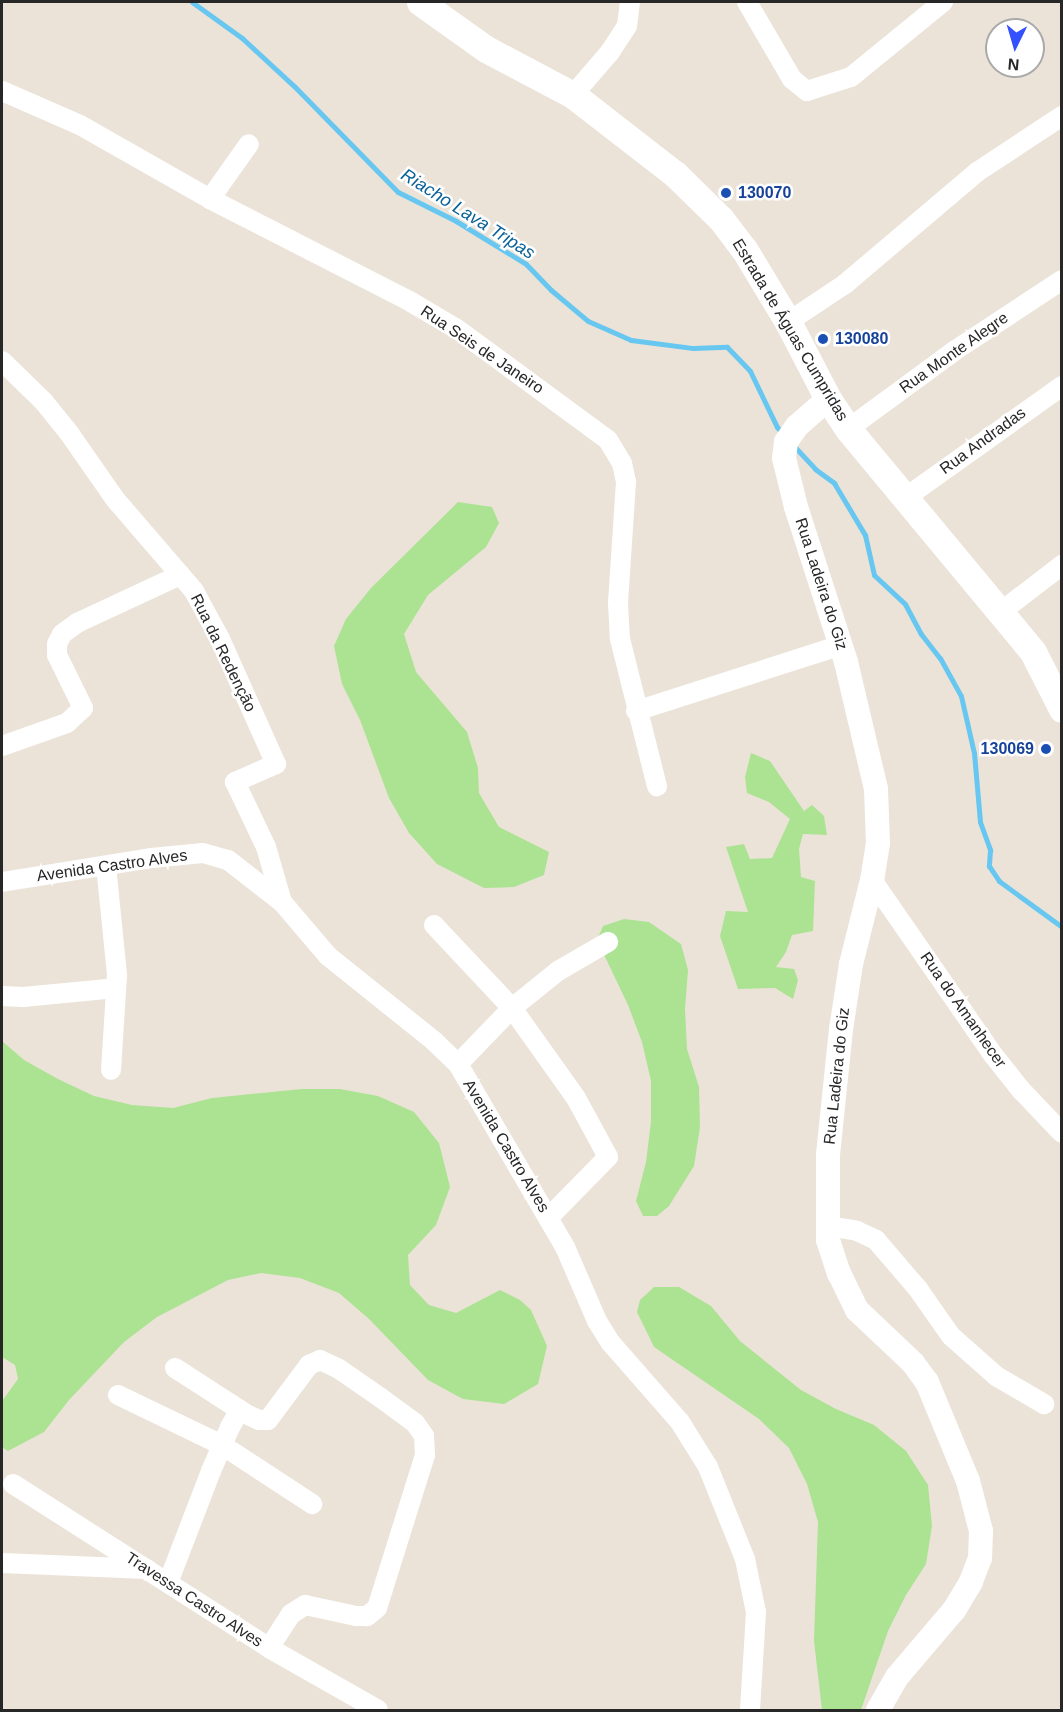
<!DOCTYPE html>
<meta charset="utf-8">
<style>
body{margin:0}
#map{position:relative;width:1063px;height:1712px;overflow:hidden;background:#ebe3d8;font-family:Helvetica,sans-serif}
div>[style]{position:absolute}
[style*='--x']{left:calc(var(--x)*1px);top:calc(var(--y)*1px);width:calc(var(--w)*1px);rotate:calc(var(--a)*1deg)}
.green>*{inset:0;background:#abe393}
.stream>*{height:5px;margin:-2.5px;padding:0 2.5px;transform-origin:2.5px;border-radius:2.5px;background:#68c7f0}
.minor>*{height:20px;margin:-10px;padding:0 10px;transform-origin:10px;border-radius:10px;background:#fff}
.tertiary>*{height:24px;margin:-12px;padding:0 12px;transform-origin:12px;border-radius:12px;background:#fff}
.secondary>*{height:27px;margin:-13.5px;padding:0 13.5px;transform-origin:13.5px;border-radius:13.5px;background:#fff}
.dots>*{width:16px;height:16px;translate:-50% -50%;box-sizing:border-box;border:3px solid #fff;border-radius:50%}
span{translate:-50% -50%;white-space:nowrap;text-align:center;line-height:1.15;-webkit-text-stroke:5px #fff;paint-order:stroke}
.transit-label{font-size:16px;color:#164399;font-weight:700}
.left{translate:0 -50%;text-align:left}
.right{translate:-100% -50%;text-align:right}
.street-label{font-size:16px;color:#272727}
.water-label{font-size:18px;color:#0b6298;font-style:italic}
.frame{position:absolute;inset:0;border:3px solid #272727;pointer-events:none}
.north{position:absolute;left:985px;top:18px;width:60px;height:60px;box-sizing:border-box;background:#fff;border:2px solid #a9a9a9;border-radius:50%;rotate:185deg;font-size:16px;font-weight:700;line-height:24px;text-align:center;color:#272727}
.north::after{content:'';display:block;margin:auto;width:21px;height:27px;background:#3351fd;clip-path:polygon(50% 0,100% 100%,50% 72%,0 100%)}
</style>
<div id="map">
<div class="green">
<div style="clip-path:polygon(458px 502px,492px 507px,499px 523px,486px 547px,428px 595px,404px 634px,416px 672px,467px 732px,478px 768px,479px 793px,499px 827px,549px 852px,544px 875px,514px 887px,484px 888px,437px 864px,409px 833px,389px 798px,360px 720px,342px 684px,334px 646px,346px 619px,371px 588px)"></div>
<div style="clip-path:polygon(751px 753px,770px 761px,804px 811px,812px 805px,824px 816px,827px 835px,803px 834px,799px 849px,801px 877px,815px 881px,813px 931px,792px 935px,786px 952px,776px 967px,794px 969px,798px 980px,793px 999px,775px 988px,738px 989px,720px 936px,726px 911px,748px 912px,726px 847px,744px 844px,750px 859px,772px 858px,790px 819px,769px 802px,747px 793px,745px 777px)"></div>
<div style="clip-path:polygon(624px 919px,649px 922px,681px 944px,688px 970px,685px 1009px,687px 1049px,699px 1087px,700px 1127px,694px 1166px,669px 1206px,657px 1216px,643px 1216px,636px 1201px,646px 1162px,651px 1122px,651px 1081px,642px 1042px,628px 1005px,597px 940px,603px 926px)"></div>
<div style="clip-path:polygon(2px 1041px,24px 1060px,58px 1079px,94px 1096px,132px 1105px,173px 1108px,212px 1098px,302px 1089px,340px 1089px,378px 1096px,414px 1112px,439px 1143px,450px 1187px,436px 1225px,408px 1255px,410px 1285px,429px 1305px,456px 1313px,500px 1290px,520px 1300px,531px 1310px,547px 1346px,538px 1384px,504px 1404px,463px 1399px,428px 1380px,369px 1319px,339px 1293px,300px 1278px,261px 1273px,228px 1280px,157px 1317px,124px 1342px,69px 1400px,44px 1432px,8px 1451px,2px 1447px,2px 1401px,18px 1379px,15px 1365px,2px 1357px)"></div>
<div style="clip-path:polygon(654px 1287px,679px 1287px,711px 1306px,740px 1341px,801px 1390px,836px 1409px,874px 1425px,906px 1451px,928px 1485px,932px 1526px,926px 1564px,906px 1595px,888px 1631px,861px 1710px,822px 1710px,814px 1641px,818px 1522px,807px 1484px,789px 1448px,759px 1419px,654px 1347px,637px 1312px,640px 1300px)"></div>
</div>
<div class="stream">
<div style="--x:192;--y:2;--w:62;--a:35.8"></div>
<div style="--x:242;--y:38;--w:72;--a:42.8"></div>
<div style="--x:295;--y:87;--w:147;--a:45.6"></div>
<div style="--x:398;--y:192;--w:65;--a:26.6"></div>
<div style="--x:456;--y:221;--w:82;--a:31.6"></div>
<div style="--x:526;--y:264;--w:36;--a:46"></div>
<div style="--x:551;--y:290;--w:48;--a:40"></div>
<div style="--x:588;--y:321;--w:47;--a:23.8"></div>
<div style="--x:631;--y:340;--w:63;--a:7.4"></div>
<div style="--x:693;--y:348;--w:34;--a:-2"></div>
<div style="--x:727;--y:347;--w:33;--a:46"></div>
<div style="--x:750;--y:371;--w:62;--a:64.3"></div>
<div style="--x:777;--y:427;--w:9;--a:49"></div>
<div style="--x:793;--y:445;--w:33;--a:47"></div>
<div style="--x:815;--y:469;--w:24;--a:36"></div>
<div style="--x:834;--y:483;--w:61;--a:59.2"></div>
<div style="--x:865;--y:535;--w:41;--a:77.3"></div>
<div style="--x:874;--y:575;--w:42;--a:43.1"></div>
<div style="--x:905;--y:604;--w:34;--a:62"></div>
<div style="--x:921;--y:634;--w:31;--a:52"></div>
<div style="--x:940;--y:658;--w:43;--a:61.1"></div>
<div style="--x:961;--y:696;--w:58;--a:77.2"></div>
<div style="--x:974;--y:753;--w:69;--a:85"></div>
<div style="--x:980;--y:822;--w:30;--a:70"></div>
<div style="--x:990;--y:850;--w:16;--a:94"></div>
<div style="--x:989;--y:866;--w:18;--a:56"></div>
<div style="--x:999;--y:881;--w:78;--a:36.1"></div>
</div>
<div class="minor">
<div style="--x:747;--y:2;--w:89;--a:59.7"></div>
<div style="--x:792;--y:79;--w:19;--a:39"></div>
<div style="--x:807;--y:91;--w:46;--a:-17.7"></div>
<div style="--x:851;--y:77;--w:119;--a:-39.2"></div>
<div style="--x:2;--y:91;--w:85;--a:23.6"></div>
<div style="--x:80;--y:125;--w:150;--a:29.6"></div>
<div style="--x:210;--y:199;--w:226;--a:27.1"></div>
<div style="--x:411;--y:302;--w:53;--a:30.4"></div>
<div style="--x:457;--y:329;--w:187;--a:36.3"></div>
<div style="--x:608;--y:440;--w:27;--a:59"></div>
<div style="--x:622;--y:463;--w:19;--a:78"></div>
<div style="--x:626;--y:482;--w:121;--a:93.8"></div>
<div style="--x:618;--y:603;--w:36;--a:87"></div>
<div style="--x:620;--y:639;--w:152;--a:75.9"></div>
<div style="--x:573;--y:95;--w:57;--a:-49.3"></div>
<div style="--x:610;--y:52;--w:31;--a:-57"></div>
<div style="--x:627;--y:26;--w:24;--a:-83"></div>
<div style="--x:210;--y:199;--w:67;--a:-54.7"></div>
<div style="--x:788;--y:322;--w:69;--a:-33.7"></div>
<div style="--x:845;--y:284;--w:173;--a:-40.3"></div>
<div style="--x:977;--y:172;--w:102;--a:-33.4"></div>
<div style="--x:2;--y:361;--w:59;--a:44.3"></div>
<div style="--x:44;--y:402;--w:40;--a:51"></div>
<div style="--x:69;--y:433;--w:80;--a:55.1"></div>
<div style="--x:115;--y:499;--w:121;--a:49.3"></div>
<div style="--x:194;--y:591;--w:55;--a:61.6"></div>
<div style="--x:220;--y:639;--w:137;--a:65.9"></div>
<div style="--x:276;--y:764;--w:45;--a:156.3"></div>
<div style="--x:235;--y:782;--w:72;--a:64.5"></div>
<div style="--x:266;--y:847;--w:57;--a:73.8"></div>
<div style="--x:848;--y:429;--w:132;--a:-36.3"></div>
<div style="--x:954;--y:351;--w:129;--a:-33.3"></div>
<div style="--x:905;--y:498;--w:193;--a:-35.5"></div>
<div style="--x:1002;--y:611;--w:76;--a:-37.5"></div>
<div style="--x:636;--y:711;--w:213;--a:-17.8"></div>
<div style="--x:2;--y:746;--w:69;--a:-19.5"></div>
<div style="--x:67;--y:723;--w:22;--a:-43"></div>
<div style="--x:83;--y:708;--w:59;--a:-116.1"></div>
<div style="--x:57;--y:655;--w:11;--a:-90"></div>
<div style="--x:57;--y:644;--w:11;--a:-63"></div>
<div style="--x:62;--y:634;--w:19;--a:-36"></div>
<div style="--x:77;--y:623;--w:114;--a:-25"></div>
<div style="--x:106;--y:866;--w:110;--a:84.2"></div>
<div style="--x:117;--y:975;--w:95;--a:93.6"></div>
<div style="--x:872;--y:880;--w:214;--a:55.3"></div>
<div style="--x:994;--y:1056;--w:43;--a:51.5"></div>
<div style="--x:1021;--y:1090;--w:59;--a:46.4"></div>
<div style="--x:2;--y:882;--w:152;--a:-9.1"></div>
<div style="--x:152;--y:858;--w:51;--a:-5.6"></div>
<div style="--x:203;--y:853;--w:26;--a:16"></div>
<div style="--x:228;--y:860;--w:68;--a:37.9"></div>
<div style="--x:282;--y:902;--w:71;--a:49.6"></div>
<div style="--x:328;--y:956;--w:136;--a:38.7"></div>
<div style="--x:434;--y:1041;--w:33;--a:44"></div>
<div style="--x:458;--y:1064;--w:212;--a:59.7"></div>
<div style="--x:565;--y:1247;--w:81;--a:66.6"></div>
<div style="--x:597;--y:1321;--w:25;--a:58"></div>
<div style="--x:610;--y:1342;--w:106;--a:48.8"></div>
<div style="--x:680;--y:1422;--w:53;--a:58.1"></div>
<div style="--x:708;--y:1467;--w:99;--a:68.1"></div>
<div style="--x:745;--y:1559;--w:54;--a:78.3"></div>
<div style="--x:756;--y:1612;--w:98;--a:93.5"></div>
<div style="--x:434;--y:925;--w:114;--a:46.8"></div>
<div style="--x:512;--y:1008;--w:110;--a:54.6"></div>
<div style="--x:576;--y:1098;--w:67;--a:61.5"></div>
<div style="--x:608;--y:1157;--w:84;--a:134.5"></div>
<div style="--x:2;--y:996;--w:21;--a:3"></div>
<div style="--x:23;--y:997;--w:93;--a:-5.5"></div>
<div style="--x:458;--y:1064;--w:78;--a:-46"></div>
<div style="--x:512;--y:1008;--w:59;--a:-38.8"></div>
<div style="--x:558;--y:971;--w:58;--a:-30.1"></div>
<div style="--x:827;--y:1226;--w:30;--a:9"></div>
<div style="--x:857;--y:1231;--w:21;--a:25"></div>
<div style="--x:876;--y:1240;--w:65;--a:49.4"></div>
<div style="--x:918;--y:1289;--w:57;--a:54.9"></div>
<div style="--x:951;--y:1336;--w:60;--a:41.6"></div>
<div style="--x:996;--y:1376;--w:56;--a:30.3"></div>
<div style="--x:175;--y:1368;--w:85;--a:32.9"></div>
<div style="--x:246;--y:1414;--w:14;--a:25"></div>
<div style="--x:259;--y:1420;--w:9;--a:0"></div>
<div style="--x:268;--y:1420;--w:69;--a:-53.3"></div>
<div style="--x:309;--y:1365;--w:12;--a:-24"></div>
<div style="--x:320;--y:1360;--w:21;--a:25"></div>
<div style="--x:339;--y:1369;--w:51;--a:34.6"></div>
<div style="--x:381;--y:1398;--w:42;--a:36.3"></div>
<div style="--x:415;--y:1423;--w:16;--a:55"></div>
<div style="--x:424;--y:1436;--w:19;--a:87"></div>
<div style="--x:425;--y:1455;--w:160;--a:107.4"></div>
<div style="--x:377;--y:1608;--w:13;--a:141"></div>
<div style="--x:367;--y:1616;--w:11;--a:180"></div>
<div style="--x:356;--y:1616;--w:52;--a:-167.8"></div>
<div style="--x:305;--y:1605;--w:17;--a:147"></div>
<div style="--x:291;--y:1614;--w:40;--a:122.9"></div>
<div style="--x:118;--y:1395;--w:115;--a:25.7"></div>
<div style="--x:222;--y:1445;--w:108;--a:33.2"></div>
<div style="--x:13;--y:1484;--w:304;--a:32.6"></div>
<div style="--x:269;--y:1648;--w:125;--a:29.6"></div>
<div style="--x:2;--y:1563;--w:145;--a:2.4"></div>
<div style="--x:168;--y:1583;--w:120;--a:-69"></div>
<div style="--x:211;--y:1471;--w:48;--a:-66.6"></div>
<div style="--x:230;--y:1427;--w:20;--a:-60"></div>
</div>
<div class="tertiary">
<div style="--x:828;--y:399;--w:41;--a:138.9"></div>
<div style="--x:797;--y:426;--w:19;--a:125"></div>
<div style="--x:786;--y:442;--w:16;--a:97"></div>
<div style="--x:784;--y:458;--w:50;--a:76.2"></div>
<div style="--x:796;--y:507;--w:163;--a:72.1"></div>
<div style="--x:846;--y:662;--w:130;--a:76.7"></div>
<div style="--x:876;--y:789;--w:54;--a:87.9"></div>
<div style="--x:878;--y:843;--w:37;--a:99"></div>
<div style="--x:872;--y:880;--w:87;--a:104"></div>
<div style="--x:851;--y:964;--w:66;--a:98.7"></div>
<div style="--x:841;--y:1029;--w:127;--a:95.9"></div>
<div style="--x:828;--y:1155;--w:85;--a:90"></div>
<div style="--x:828;--y:1240;--w:35;--a:72"></div>
<div style="--x:839;--y:1273;--w:41;--a:64.1"></div>
<div style="--x:857;--y:1310;--w:77;--a:43.4"></div>
<div style="--x:913;--y:1363;--w:24;--a:54"></div>
<div style="--x:927;--y:1382;--w:107;--a:67.5"></div>
<div style="--x:968;--y:1481;--w:52;--a:75.4"></div>
<div style="--x:981;--y:1531;--w:27;--a:92"></div>
<div style="--x:980;--y:1558;--w:26;--a:111"></div>
<div style="--x:971;--y:1582;--w:33;--a:121"></div>
<div style="--x:954;--y:1610;--w:88;--a:130.4"></div>
<div style="--x:897;--y:1677;--w:38;--a:120"></div>
</div>
<div class="secondary">
<div style="--x:420;--y:2;--w:81;--a:35.5"></div>
<div style="--x:486;--y:49;--w:98;--a:27.9"></div>
<div style="--x:573;--y:95;--w:129;--a:37.8"></div>
<div style="--x:675;--y:174;--w:64;--a:44.4"></div>
<div style="--x:721;--y:219;--w:38;--a:53"></div>
<div style="--x:744;--y:249;--w:85;--a:58.9"></div>
<div style="--x:788;--y:322;--w:87;--a:62.5"></div>
<div style="--x:828;--y:399;--w:36;--a:56"></div>
<div style="--x:848;--y:429;--w:290;--a:50.3"></div>
<div style="--x:1033;--y:652;--w:64;--a:63"></div>
</div>
<div class="dots">
<div style="left:726px;top:193px;background:#1a4fb4"></div>
<div style="left:823px;top:339px;background:#1a4fb4"></div>
<div style="left:1046px;top:749px;background:#1a4fb4"></div>
</div>
<div class="transit-label">
<span class="left" style="left:738px;top:193px">130070</span>
<span class="left" style="left:835px;top:339px">130080</span>
<span class="right" style="left:1034px;top:749px">130069</span>
</div>
<div class="street-label">
<span style="left:790px;top:330px;rotate:59deg">Estrada de Águas Cumpridas</span>
<span style="left:482px;top:350px;rotate:34deg">Rua Seis de Janeiro</span>
<span style="left:954px;top:353px;rotate:-35deg">Rua Monte Alegre</span>
<span style="left:983px;top:441px;rotate:-36deg">Rua Andradas</span>
<span style="left:821px;top:584px;rotate:72deg">Rua Ladeira do Giz</span>
<span style="left:223px;top:653px;rotate:64deg">Rua da Redenção</span>
<span style="left:112px;top:866px;rotate:-8deg">Avenida Castro Alves</span>
<span style="left:963px;top:1010px;rotate:55deg">Rua do Amanhecer</span>
<span style="left:837px;top:1076px;rotate:-84deg">Rua Ladeira do Giz</span>
<span style="left:506px;top:1146px;rotate:59deg">Avenida Castro Alves</span>
<span style="left:194px;top:1600px;rotate:33deg">Travessa Castro Alves</span>
</div>
<div class="water-label">
<span style="left:468px;top:214px;rotate:32deg">Riacho Lava Tripas</span>
</div>
<div class="frame"></div>
<div class="north">N</div>
</div>
